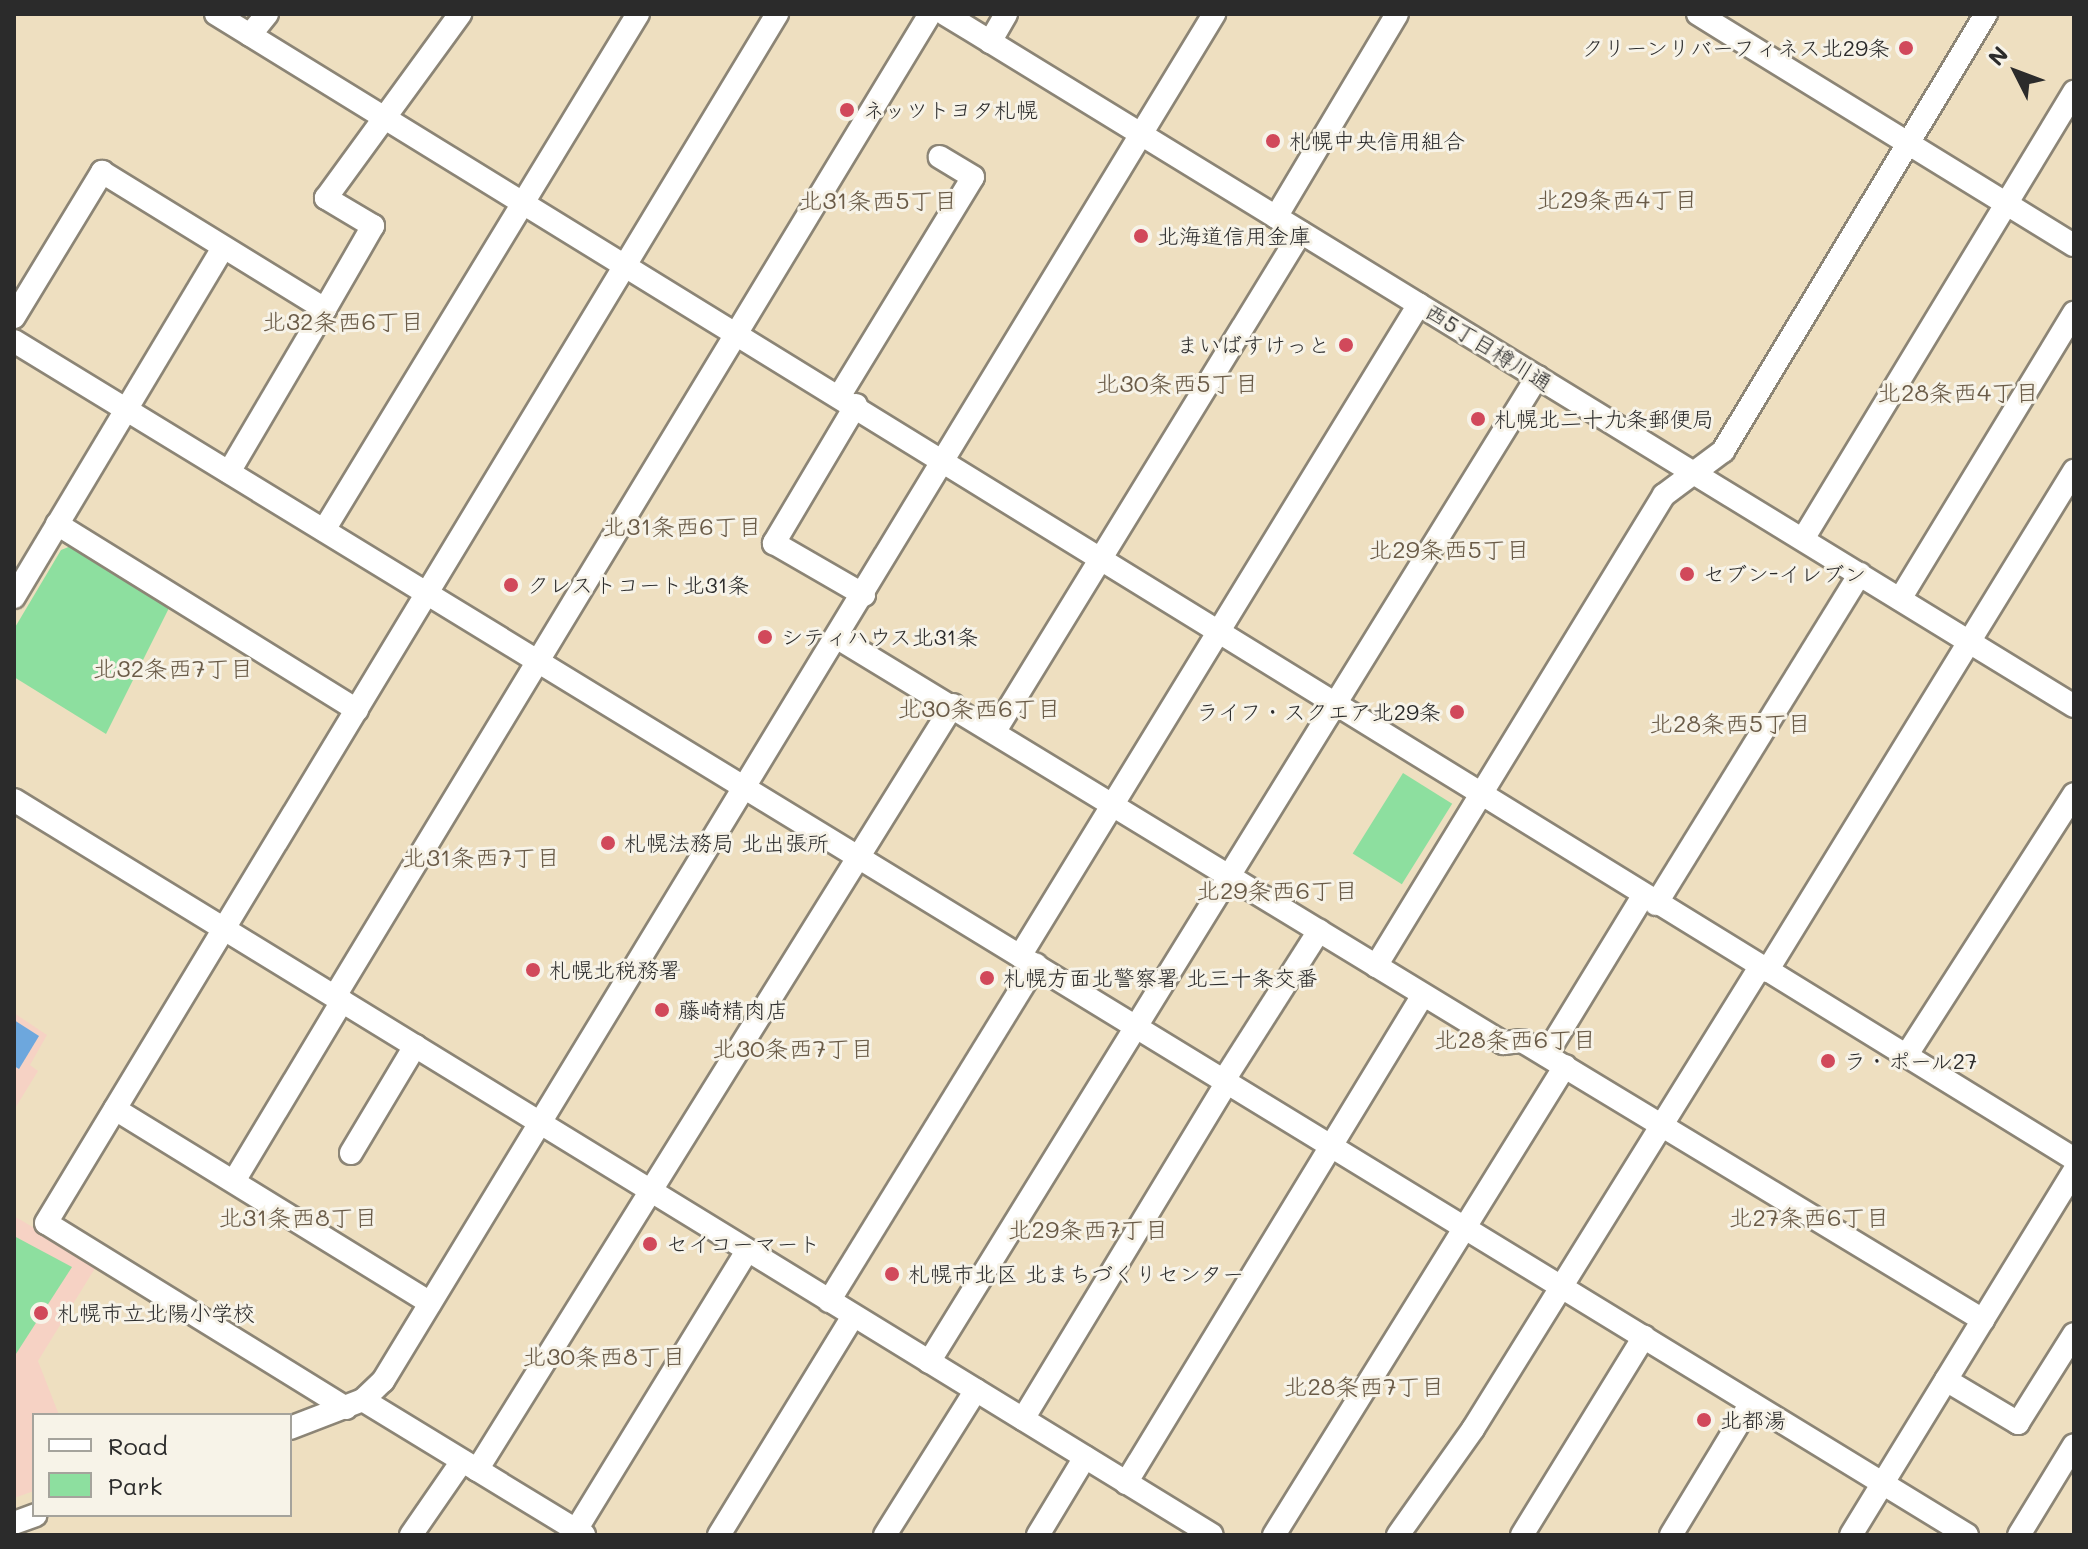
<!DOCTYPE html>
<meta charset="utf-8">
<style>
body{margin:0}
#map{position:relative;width:2088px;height:1549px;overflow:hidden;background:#eedfc0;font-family:Mali,"Klee One",sans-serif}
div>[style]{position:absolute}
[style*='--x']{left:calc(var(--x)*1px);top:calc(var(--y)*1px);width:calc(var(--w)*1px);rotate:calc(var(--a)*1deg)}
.built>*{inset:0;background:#f6d2c4}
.green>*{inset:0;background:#8ddf9f;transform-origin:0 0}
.water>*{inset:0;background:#6da7dd}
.roads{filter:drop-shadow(2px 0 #8c8576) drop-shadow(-2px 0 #8c8576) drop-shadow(0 2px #8c8576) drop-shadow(0 -2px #8c8576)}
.minor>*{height:22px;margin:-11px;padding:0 11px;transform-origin:11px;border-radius:11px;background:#fff}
.dots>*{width:22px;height:22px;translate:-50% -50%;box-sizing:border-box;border:4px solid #f7f3e8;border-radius:50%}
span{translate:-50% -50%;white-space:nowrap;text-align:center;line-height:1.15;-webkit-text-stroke:6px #f7f3e8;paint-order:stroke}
.poi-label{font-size:22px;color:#2b2b2b}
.right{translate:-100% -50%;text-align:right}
.left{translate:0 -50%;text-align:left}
.street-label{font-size:22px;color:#2b2b2b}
.neighbourhood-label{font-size:24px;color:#6a5b47}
.frame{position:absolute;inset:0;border:16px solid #2b2b2b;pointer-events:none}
.legend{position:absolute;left:32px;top:1413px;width:260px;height:104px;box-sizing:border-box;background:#f7f3e8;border:2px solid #a5a39c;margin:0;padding:10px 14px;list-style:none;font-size:24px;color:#2b2b2b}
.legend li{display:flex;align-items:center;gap:16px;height:40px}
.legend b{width:40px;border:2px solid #a5a39c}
.north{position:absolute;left:1976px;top:32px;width:80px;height:80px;-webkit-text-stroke:6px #f7f3e8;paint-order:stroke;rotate:312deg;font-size:22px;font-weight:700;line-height:32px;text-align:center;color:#2b2b2b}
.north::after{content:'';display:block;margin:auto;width:28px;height:36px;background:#2b2b2b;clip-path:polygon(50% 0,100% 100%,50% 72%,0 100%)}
</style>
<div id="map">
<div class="built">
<div style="clip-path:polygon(14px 1013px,47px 1035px,30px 1065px,38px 1071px,14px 1110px)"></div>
<div style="clip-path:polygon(14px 1216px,97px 1265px,38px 1361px,59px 1415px,34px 1415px,34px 1491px,14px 1498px)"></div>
</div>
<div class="green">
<div style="clip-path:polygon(71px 546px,169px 608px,106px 734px,14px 677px,14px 629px,61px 550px)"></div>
<div style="left:1403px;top:773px;width:58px;height:95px;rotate:32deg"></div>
<div style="clip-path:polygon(14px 1236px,72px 1267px,14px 1357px)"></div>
</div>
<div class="water">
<div style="clip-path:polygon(14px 1020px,39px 1036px,19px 1069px,14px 1066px)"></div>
</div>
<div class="roads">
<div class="minor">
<div style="--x:216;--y:14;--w:2182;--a:31.64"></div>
<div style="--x:945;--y:14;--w:1324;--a:31.51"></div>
<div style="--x:1698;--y:14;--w:441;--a:31.6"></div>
<div style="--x:250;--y:35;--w:27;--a:-51"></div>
<div style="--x:990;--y:42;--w:32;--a:-60"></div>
<div style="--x:1276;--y:217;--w:236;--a:-59.2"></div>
<div style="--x:325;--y:309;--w:96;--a:-60"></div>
<div style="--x:373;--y:226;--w:55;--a:-149.2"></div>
<div style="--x:326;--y:198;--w:228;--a:-53.9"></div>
<div style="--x:14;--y:317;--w:170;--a:-58.7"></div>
<div style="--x:102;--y:172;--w:262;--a:31.6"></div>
<div style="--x:325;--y:309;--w:189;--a:120.5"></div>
<div style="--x:14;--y:341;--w:2289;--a:31.44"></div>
<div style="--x:840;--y:395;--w:255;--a:-58.6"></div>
<div style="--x:973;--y:177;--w:39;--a:-149"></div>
<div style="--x:856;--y:405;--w:161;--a:120.7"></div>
<div style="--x:774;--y:543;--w:104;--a:30"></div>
<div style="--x:57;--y:524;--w:353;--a:31.8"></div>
<div style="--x:324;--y:530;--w:604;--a:-58.68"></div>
<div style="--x:1803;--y:539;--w:523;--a:-58.77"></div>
<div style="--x:14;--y:597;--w:407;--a:-59.1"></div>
<div style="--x:1900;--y:599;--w:335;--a:-58.7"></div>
<div style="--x:838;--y:638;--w:779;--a:31.34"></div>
<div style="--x:1503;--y:1043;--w:19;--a:-6"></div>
<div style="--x:1522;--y:1041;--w:539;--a:31.18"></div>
<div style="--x:995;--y:731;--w:585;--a:-58.48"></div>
<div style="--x:14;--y:800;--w:1405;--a:31.53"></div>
<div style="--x:1656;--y:904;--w:388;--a:-58.3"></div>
<div style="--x:1020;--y:956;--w:764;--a:-58.53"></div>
<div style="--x:1376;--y:966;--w:552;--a:-58.56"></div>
<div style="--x:1664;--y:495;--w:74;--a:-36.7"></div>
<div style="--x:1723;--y:451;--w:510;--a:-58.96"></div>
<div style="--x:1767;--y:971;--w:587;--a:-58.45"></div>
<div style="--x:335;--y:996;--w:1148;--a:-58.79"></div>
<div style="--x:1546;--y:1055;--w:186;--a:-58.6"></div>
<div style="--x:1906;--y:1056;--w:311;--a:-57.3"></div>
<div style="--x:1224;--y:1080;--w:177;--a:-57.5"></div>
<div style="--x:115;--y:1109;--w:370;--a:31.6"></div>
<div style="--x:351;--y:1153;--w:125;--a:-59.1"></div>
<div style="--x:234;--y:1181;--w:210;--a:-59"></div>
<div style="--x:829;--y:1301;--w:395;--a:-58.4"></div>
<div style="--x:929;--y:1362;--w:1158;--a:-58.31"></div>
<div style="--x:1946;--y:1380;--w:84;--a:30.8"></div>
<div style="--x:2018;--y:1423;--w:105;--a:-57.8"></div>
<div style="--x:363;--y:1400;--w:259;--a:31.4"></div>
<div style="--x:346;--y:1408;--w:352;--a:-148.3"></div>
<div style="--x:46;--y:1223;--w:1413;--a:-58.84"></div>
<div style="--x:1023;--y:1419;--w:394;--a:-58.8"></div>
<div style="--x:290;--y:1428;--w:78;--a:-21"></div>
<div style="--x:363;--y:1400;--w:28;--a:-44"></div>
<div style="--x:383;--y:1381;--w:1600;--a:-58.7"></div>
<div style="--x:477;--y:1470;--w:901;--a:-58.11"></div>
<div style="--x:1126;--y:1483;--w:571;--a:-58.68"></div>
<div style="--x:14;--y:1523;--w:23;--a:-20"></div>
<div style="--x:576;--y:1530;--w:327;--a:-58.5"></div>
<div style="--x:411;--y:1535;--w:90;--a:-55.4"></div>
<div style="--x:719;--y:1535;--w:257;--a:-58.5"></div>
<div style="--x:885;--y:1535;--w:171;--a:-57.9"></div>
<div style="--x:1038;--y:1535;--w:91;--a:-58.9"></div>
<div style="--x:1274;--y:1535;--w:552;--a:-58.18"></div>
<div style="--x:1398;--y:1535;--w:130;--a:-54.7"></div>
<div style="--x:1473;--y:1429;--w:544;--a:-58.15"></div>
<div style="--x:1522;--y:1535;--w:233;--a:-58.4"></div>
<div style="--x:1671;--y:1535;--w:154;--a:-58.8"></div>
<div style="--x:1851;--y:1535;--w:427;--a:-58.5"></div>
<div style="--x:2019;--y:1535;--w:105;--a:-58.6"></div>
</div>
</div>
<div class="dots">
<div style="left:1906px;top:48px;background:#d1495b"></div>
<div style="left:847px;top:110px;background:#d1495b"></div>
<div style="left:1273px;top:141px;background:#d1495b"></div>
<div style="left:1141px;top:236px;background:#d1495b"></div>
<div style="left:1346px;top:345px;background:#d1495b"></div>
<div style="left:1478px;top:419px;background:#d1495b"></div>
<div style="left:1687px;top:574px;background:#d1495b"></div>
<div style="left:511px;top:585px;background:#d1495b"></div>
<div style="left:765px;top:637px;background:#d1495b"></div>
<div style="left:1457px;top:712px;background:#d1495b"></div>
<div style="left:608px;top:843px;background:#d1495b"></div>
<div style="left:533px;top:970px;background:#d1495b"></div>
<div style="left:987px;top:978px;background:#d1495b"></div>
<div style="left:662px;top:1010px;background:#d1495b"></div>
<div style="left:1828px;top:1061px;background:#d1495b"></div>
<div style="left:650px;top:1244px;background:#d1495b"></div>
<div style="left:892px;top:1274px;background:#d1495b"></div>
<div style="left:41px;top:1313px;background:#d1495b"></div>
<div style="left:1704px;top:1420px;background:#d1495b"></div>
</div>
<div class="poi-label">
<span class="right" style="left:1890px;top:48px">クリーンリバーフィネス北29条</span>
<span class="left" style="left:863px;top:110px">ネッツトヨタ札幌</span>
<span class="left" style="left:1289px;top:141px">札幌中央信用組合</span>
<span class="left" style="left:1157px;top:236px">北海道信用金庫</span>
<span class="right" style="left:1330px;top:345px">まいばすけっと</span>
<span class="left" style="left:1494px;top:419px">札幌北二十九条郵便局</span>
<span class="left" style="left:1703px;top:574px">セブン-イレブン</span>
<span class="left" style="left:527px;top:585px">クレストコート北31条</span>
<span class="left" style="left:781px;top:637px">シティハウス北31条</span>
<span class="right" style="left:1441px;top:712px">ライフ・スクエア北29条</span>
<span class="left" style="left:624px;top:843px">札幌法務局 北出張所</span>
<span class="left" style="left:549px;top:970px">札幌北税務署</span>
<span class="left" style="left:1003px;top:978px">札幌方面北警察署 北三十条交番</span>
<span class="left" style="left:678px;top:1010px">藤崎精肉店</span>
<span class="left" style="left:1844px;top:1061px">ラ・ポール27</span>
<span class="left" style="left:666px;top:1244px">セイコーマート</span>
<span class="left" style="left:908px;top:1274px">札幌市北区 北まちづくりセンター</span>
<span class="left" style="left:57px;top:1313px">札幌市立北陽小学校</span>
<span class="left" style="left:1720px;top:1420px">北都湯</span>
</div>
<div class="street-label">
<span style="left:1489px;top:347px;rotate:32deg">西5丁目樽川通</span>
</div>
<div class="neighbourhood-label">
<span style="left:1617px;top:199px">北29条西4丁目</span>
<span style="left:878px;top:200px">北31条西5丁目</span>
<span style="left:343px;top:321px">北32条西6丁目</span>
<span style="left:1177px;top:383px">北30条西5丁目</span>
<span style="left:1958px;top:392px">北28条西4丁目</span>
<span style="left:682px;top:526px">北31条西6丁目</span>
<span style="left:1449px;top:549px">北29条西5丁目</span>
<span style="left:173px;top:668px">北32条西7丁目</span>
<span style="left:979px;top:708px">北30条西6丁目</span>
<span style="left:1730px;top:723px">北28条西5丁目</span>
<span style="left:481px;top:857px">北31条西7丁目</span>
<span style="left:1277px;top:890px">北29条西6丁目</span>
<span style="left:1515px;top:1039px">北28条西6丁目</span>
<span style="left:793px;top:1048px">北30条西7丁目</span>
<span style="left:298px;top:1217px">北31条西8丁目</span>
<span style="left:1809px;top:1217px">北27条西6丁目</span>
<span style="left:1088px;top:1229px">北29条西7丁目</span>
<span style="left:604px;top:1356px">北30条西8丁目</span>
<span style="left:1364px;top:1386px">北28条西7丁目</span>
</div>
<div class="frame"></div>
<ul class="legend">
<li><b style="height:10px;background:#fff"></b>Road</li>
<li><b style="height:22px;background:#8ddf9f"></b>Park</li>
</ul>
<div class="north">N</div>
</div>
